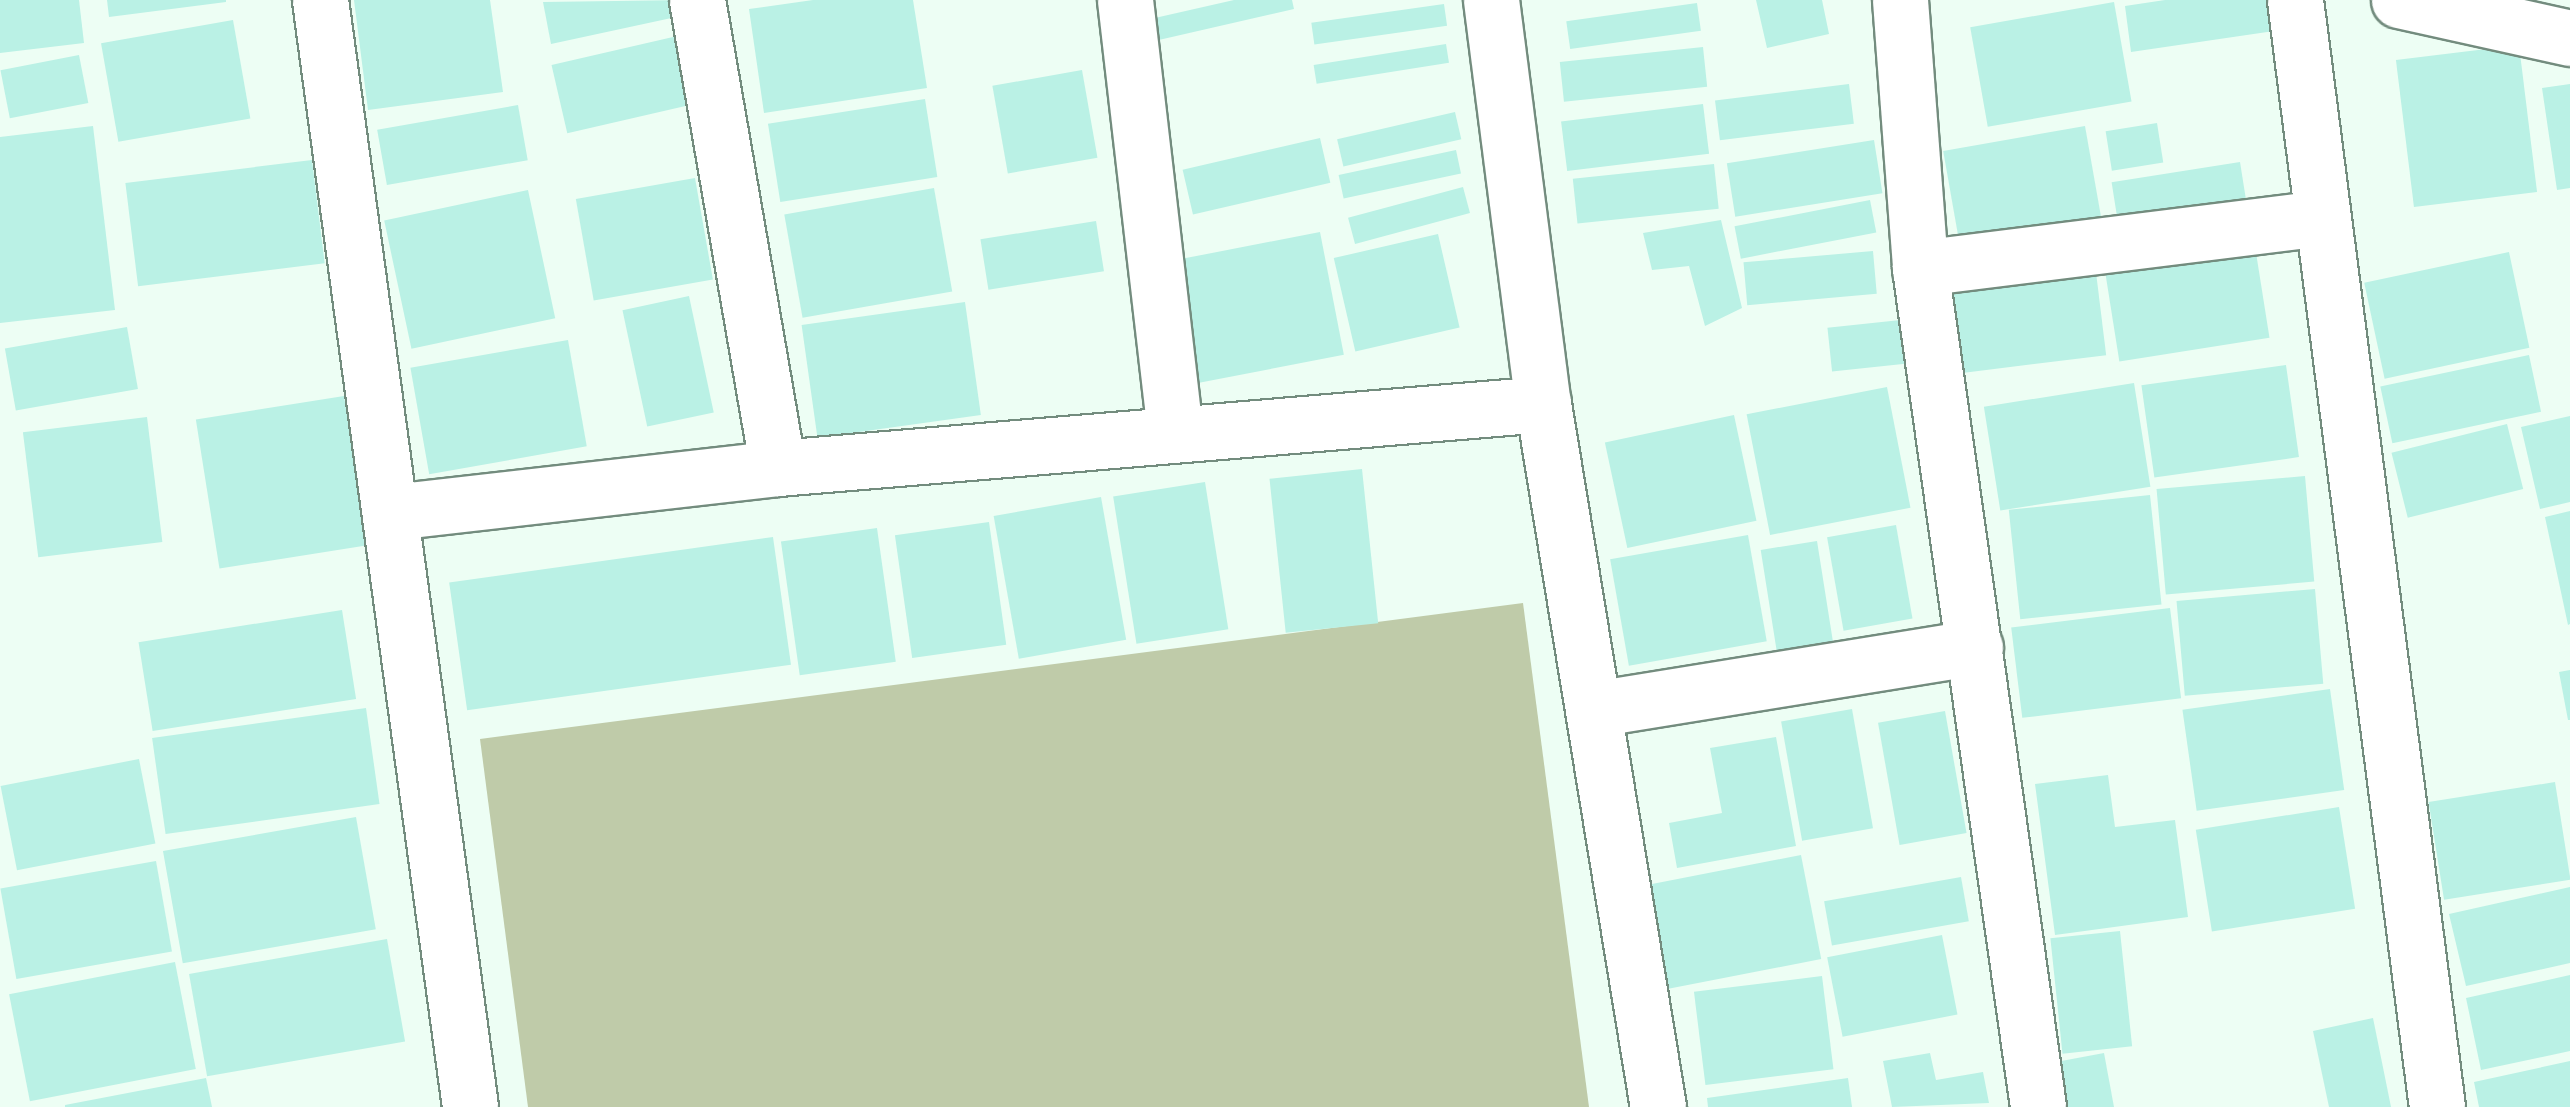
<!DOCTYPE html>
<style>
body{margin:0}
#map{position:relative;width:2570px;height:1107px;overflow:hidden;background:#edfef4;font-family:Inter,sans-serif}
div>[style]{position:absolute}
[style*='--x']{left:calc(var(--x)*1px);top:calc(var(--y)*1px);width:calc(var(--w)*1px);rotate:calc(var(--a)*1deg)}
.green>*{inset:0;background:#bfcba9}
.building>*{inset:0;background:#baf1e5;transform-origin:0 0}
.roads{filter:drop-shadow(2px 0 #738c7e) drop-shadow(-2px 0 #738c7e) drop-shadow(0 2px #738c7e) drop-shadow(0 -2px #738c7e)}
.street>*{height:55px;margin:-27.5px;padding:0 27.5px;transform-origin:27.5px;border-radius:27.5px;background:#fff}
span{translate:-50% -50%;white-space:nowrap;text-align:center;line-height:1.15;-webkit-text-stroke:9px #fff;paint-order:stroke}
</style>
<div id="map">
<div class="green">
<div style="clip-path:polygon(1523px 603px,1589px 1107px,528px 1107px,480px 739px)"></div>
</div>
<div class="building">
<div style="clip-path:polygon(0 0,79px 0,84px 43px,0 53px)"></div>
<div style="clip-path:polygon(107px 0,226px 0,226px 2px,109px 17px)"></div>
<div style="clip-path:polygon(354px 0,490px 0,503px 92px,368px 110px)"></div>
<div style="clip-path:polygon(687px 0,690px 14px,551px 44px,543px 2px)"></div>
<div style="clip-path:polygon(813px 0,913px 0,927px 88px,764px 113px,749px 9px)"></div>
<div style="clip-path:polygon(1234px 0,1292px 0,1294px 9px,1150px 42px,1146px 20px)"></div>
<div style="clip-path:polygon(1756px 0,1822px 0,1829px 34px,1767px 48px)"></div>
<div style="clip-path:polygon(2165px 0,2269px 0,2274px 31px,2131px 52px,2125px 6px)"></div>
<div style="left:2114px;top:2px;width:101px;height:146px;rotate:80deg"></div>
<div style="left:1697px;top:3px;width:28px;height:132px;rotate:82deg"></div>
<div style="left:1444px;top:4px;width:22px;height:134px;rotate:82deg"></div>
<div style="left:233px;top:20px;width:100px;height:134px;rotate:80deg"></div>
<div style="left:686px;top:34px;width:70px;height:138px;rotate:77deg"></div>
<div style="left:1446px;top:44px;width:19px;height:134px;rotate:81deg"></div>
<div style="left:2519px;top:45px;width:148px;height:124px;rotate:83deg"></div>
<div style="left:1703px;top:47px;width:40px;height:144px;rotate:84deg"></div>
<div style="left:79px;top:55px;width:49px;height:80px;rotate:79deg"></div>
<div style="left:1082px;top:70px;width:89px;height:91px;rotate:80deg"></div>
<div style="left:1849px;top:84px;width:40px;height:135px;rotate:83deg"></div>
<div style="clip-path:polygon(2570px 84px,2570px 188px,2557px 190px,2542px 88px)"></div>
<div style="left:925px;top:99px;width:79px;height:159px;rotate:81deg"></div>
<div style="left:1703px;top:104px;width:50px;height:143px;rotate:83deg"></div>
<div style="left:518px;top:105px;width:56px;height:143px;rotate:80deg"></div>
<div style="left:1455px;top:112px;width:28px;height:121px;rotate:77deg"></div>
<div style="left:2157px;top:123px;width:40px;height:52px;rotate:81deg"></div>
<div style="clip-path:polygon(93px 126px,115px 310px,0 323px,0 137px)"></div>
<div style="left:2085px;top:126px;width:109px;height:144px;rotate:80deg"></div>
<div style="left:1320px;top:138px;width:46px;height:141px;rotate:77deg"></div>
<div style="left:1874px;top:140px;width:54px;height:149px;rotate:81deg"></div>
<div style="left:1456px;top:150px;width:24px;height:120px;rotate:78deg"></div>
<div style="left:312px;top:160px;width:104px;height:188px;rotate:83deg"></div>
<div style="left:2240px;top:162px;width:53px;height:130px;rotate:81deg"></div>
<div style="left:1714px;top:164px;width:45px;height:142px;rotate:84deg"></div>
<div style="left:695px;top:178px;width:103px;height:121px;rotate:80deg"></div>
<div style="left:1463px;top:187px;width:27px;height:119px;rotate:75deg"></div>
<div style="left:934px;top:188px;width:105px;height:152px;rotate:80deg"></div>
<div style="left:528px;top:190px;width:131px;height:147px;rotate:78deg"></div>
<div style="left:1870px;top:200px;width:33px;height:138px;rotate:79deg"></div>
<div style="clip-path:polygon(1721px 220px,1742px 308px,1705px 326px,1689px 266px,1652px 270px,1643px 233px)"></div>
<div style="left:1096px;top:221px;width:51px;height:117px;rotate:81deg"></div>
<div style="left:1320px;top:232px;width:125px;height:150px;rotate:79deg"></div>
<div style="left:1438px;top:234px;width:96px;height:107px;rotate:77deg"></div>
<div style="left:2254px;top:240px;width:99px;height:152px;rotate:81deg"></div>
<div style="left:1873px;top:251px;width:43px;height:130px;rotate:85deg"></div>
<div style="left:2509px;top:252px;width:98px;height:148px;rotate:78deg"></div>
<div style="left:2094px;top:256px;width:100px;height:145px;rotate:83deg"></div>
<div style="left:689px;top:296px;width:119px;height:68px;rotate:78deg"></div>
<div style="left:965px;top:302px;width:114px;height:165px;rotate:82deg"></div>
<div style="left:1910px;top:319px;width:44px;height:83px;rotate:84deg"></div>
<div style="left:127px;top:327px;width:63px;height:124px;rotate:80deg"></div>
<div style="left:568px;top:340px;width:108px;height:160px;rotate:80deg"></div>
<div style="left:2529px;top:355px;width:58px;height:152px;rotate:78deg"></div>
<div style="left:2286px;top:365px;width:93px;height:146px;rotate:82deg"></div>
<div style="left:2134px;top:383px;width:105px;height:152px;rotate:81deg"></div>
<div style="left:1887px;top:387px;width:123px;height:143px;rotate:79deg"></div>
<div style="left:344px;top:396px;width:151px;height:150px;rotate:81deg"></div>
<div style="left:1734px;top:415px;width:108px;height:132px;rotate:78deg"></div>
<div style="clip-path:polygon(2570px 416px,2570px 502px,2540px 509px,2521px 427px)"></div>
<div style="left:147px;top:417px;width:126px;height:125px;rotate:83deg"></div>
<div style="left:2507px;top:424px;width:67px;height:119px;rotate:76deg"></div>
<div style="left:1362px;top:469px;width:155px;height:93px;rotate:84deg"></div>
<div style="left:2305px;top:476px;width:106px;height:149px;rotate:85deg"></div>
<div style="left:1205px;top:482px;width:149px;height:93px;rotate:81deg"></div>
<div style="left:2150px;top:495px;width:110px;height:142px;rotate:84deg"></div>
<div style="left:1101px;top:497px;width:145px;height:109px;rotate:80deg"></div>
<div style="clip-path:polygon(2570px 511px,2570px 624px,2568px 625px,2545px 517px)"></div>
<div style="left:989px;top:522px;width:124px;height:95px;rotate:82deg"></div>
<div style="left:1896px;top:525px;width:95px;height:70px;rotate:80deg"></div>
<div style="left:877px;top:528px;width:135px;height:97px;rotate:82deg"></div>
<div style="left:1748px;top:535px;width:108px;height:140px;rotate:80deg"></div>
<div style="left:773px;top:537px;width:129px;height:327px;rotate:82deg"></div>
<div style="left:1817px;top:541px;width:113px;height:57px;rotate:81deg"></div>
<div style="left:2315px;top:589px;width:95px;height:139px;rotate:85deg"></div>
<div style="left:2170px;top:608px;width:91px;height:160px;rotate:83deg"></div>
<div style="left:342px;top:610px;width:90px;height:206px;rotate:81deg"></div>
<div style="clip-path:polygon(2570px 670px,2570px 720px,2568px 720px,2559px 672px)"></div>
<div style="left:2330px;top:689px;width:102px;height:149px;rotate:82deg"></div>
<div style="left:366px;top:708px;width:97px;height:216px;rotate:82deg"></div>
<div style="left:1852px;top:709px;width:121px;height:72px;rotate:80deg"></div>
<div style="left:1945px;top:711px;width:124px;height:68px;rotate:80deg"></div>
<div style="clip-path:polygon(1776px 737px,1796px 846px,1677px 868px,1669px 823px,1722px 813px,1710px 748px)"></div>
<div style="left:139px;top:759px;width:86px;height:141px;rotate:79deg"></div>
<div style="clip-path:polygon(2108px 775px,2115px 827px,2175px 820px,2188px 917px,2055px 935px,2035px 784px)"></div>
<div style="left:2555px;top:782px;width:99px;height:128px;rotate:81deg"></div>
<div style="left:2339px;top:807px;width:103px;height:145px;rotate:81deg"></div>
<div style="left:356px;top:817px;width:114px;height:196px;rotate:80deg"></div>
<div style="left:1801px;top:855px;width:106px;height:157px;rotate:79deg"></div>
<div style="left:156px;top:861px;width:92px;height:158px;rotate:80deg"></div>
<div style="left:1961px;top:877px;width:45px;height:139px;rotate:80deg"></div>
<div style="clip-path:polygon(2570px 887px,2570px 963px,2466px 986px,2449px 914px)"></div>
<div style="left:2120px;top:931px;width:116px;height:70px;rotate:84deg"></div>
<div style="left:1942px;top:935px;width:81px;height:117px;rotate:79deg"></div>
<div style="left:387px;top:939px;width:104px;height:201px;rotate:80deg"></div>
<div style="left:175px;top:962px;width:109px;height:169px;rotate:79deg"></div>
<div style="clip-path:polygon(2570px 975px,2570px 1051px,2481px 1070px,2466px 998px)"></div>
<div style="left:1822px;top:976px;width:94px;height:129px;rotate:83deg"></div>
<div style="clip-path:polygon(2373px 1018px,2391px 1107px,2329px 1107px,2313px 1031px)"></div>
<div style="clip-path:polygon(1930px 1053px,1936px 1080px,1983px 1072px,1989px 1103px,1892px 1107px,1883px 1061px)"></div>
<div style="clip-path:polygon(2104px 1053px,2114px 1107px,2049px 1107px,2040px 1065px)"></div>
<div style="clip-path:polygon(2570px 1061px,2570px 1107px,2479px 1107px,2474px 1082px)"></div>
<div style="clip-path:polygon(206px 1078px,212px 1107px,65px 1107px,65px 1105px)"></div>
<div style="clip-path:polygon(1848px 1078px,1852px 1107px,1708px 1107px,1707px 1098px)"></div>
</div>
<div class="roads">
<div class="street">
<div style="--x:320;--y:0;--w:1117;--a:82.28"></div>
<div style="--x:697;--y:0;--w:475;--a:80.2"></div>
<div style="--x:1125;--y:0;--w:437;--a:83.4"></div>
<div style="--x:1491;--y:0;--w:407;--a:82.7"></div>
<div style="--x:1543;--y:404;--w:712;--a:80.71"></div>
<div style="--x:1900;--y:0;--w:269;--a:85.7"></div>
<div style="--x:1920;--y:268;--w:847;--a:81.99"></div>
<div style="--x:2295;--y:0;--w:1116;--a:82.69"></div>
<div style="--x:2399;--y:0;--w:175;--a:12.5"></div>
<div style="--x:1920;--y:268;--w:402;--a:-7.1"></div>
<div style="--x:392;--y:512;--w:388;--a:-6.5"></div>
<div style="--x:778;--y:468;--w:768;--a:-4.78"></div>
<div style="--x:1594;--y:709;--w:386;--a:-9.2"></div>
</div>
</div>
</div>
